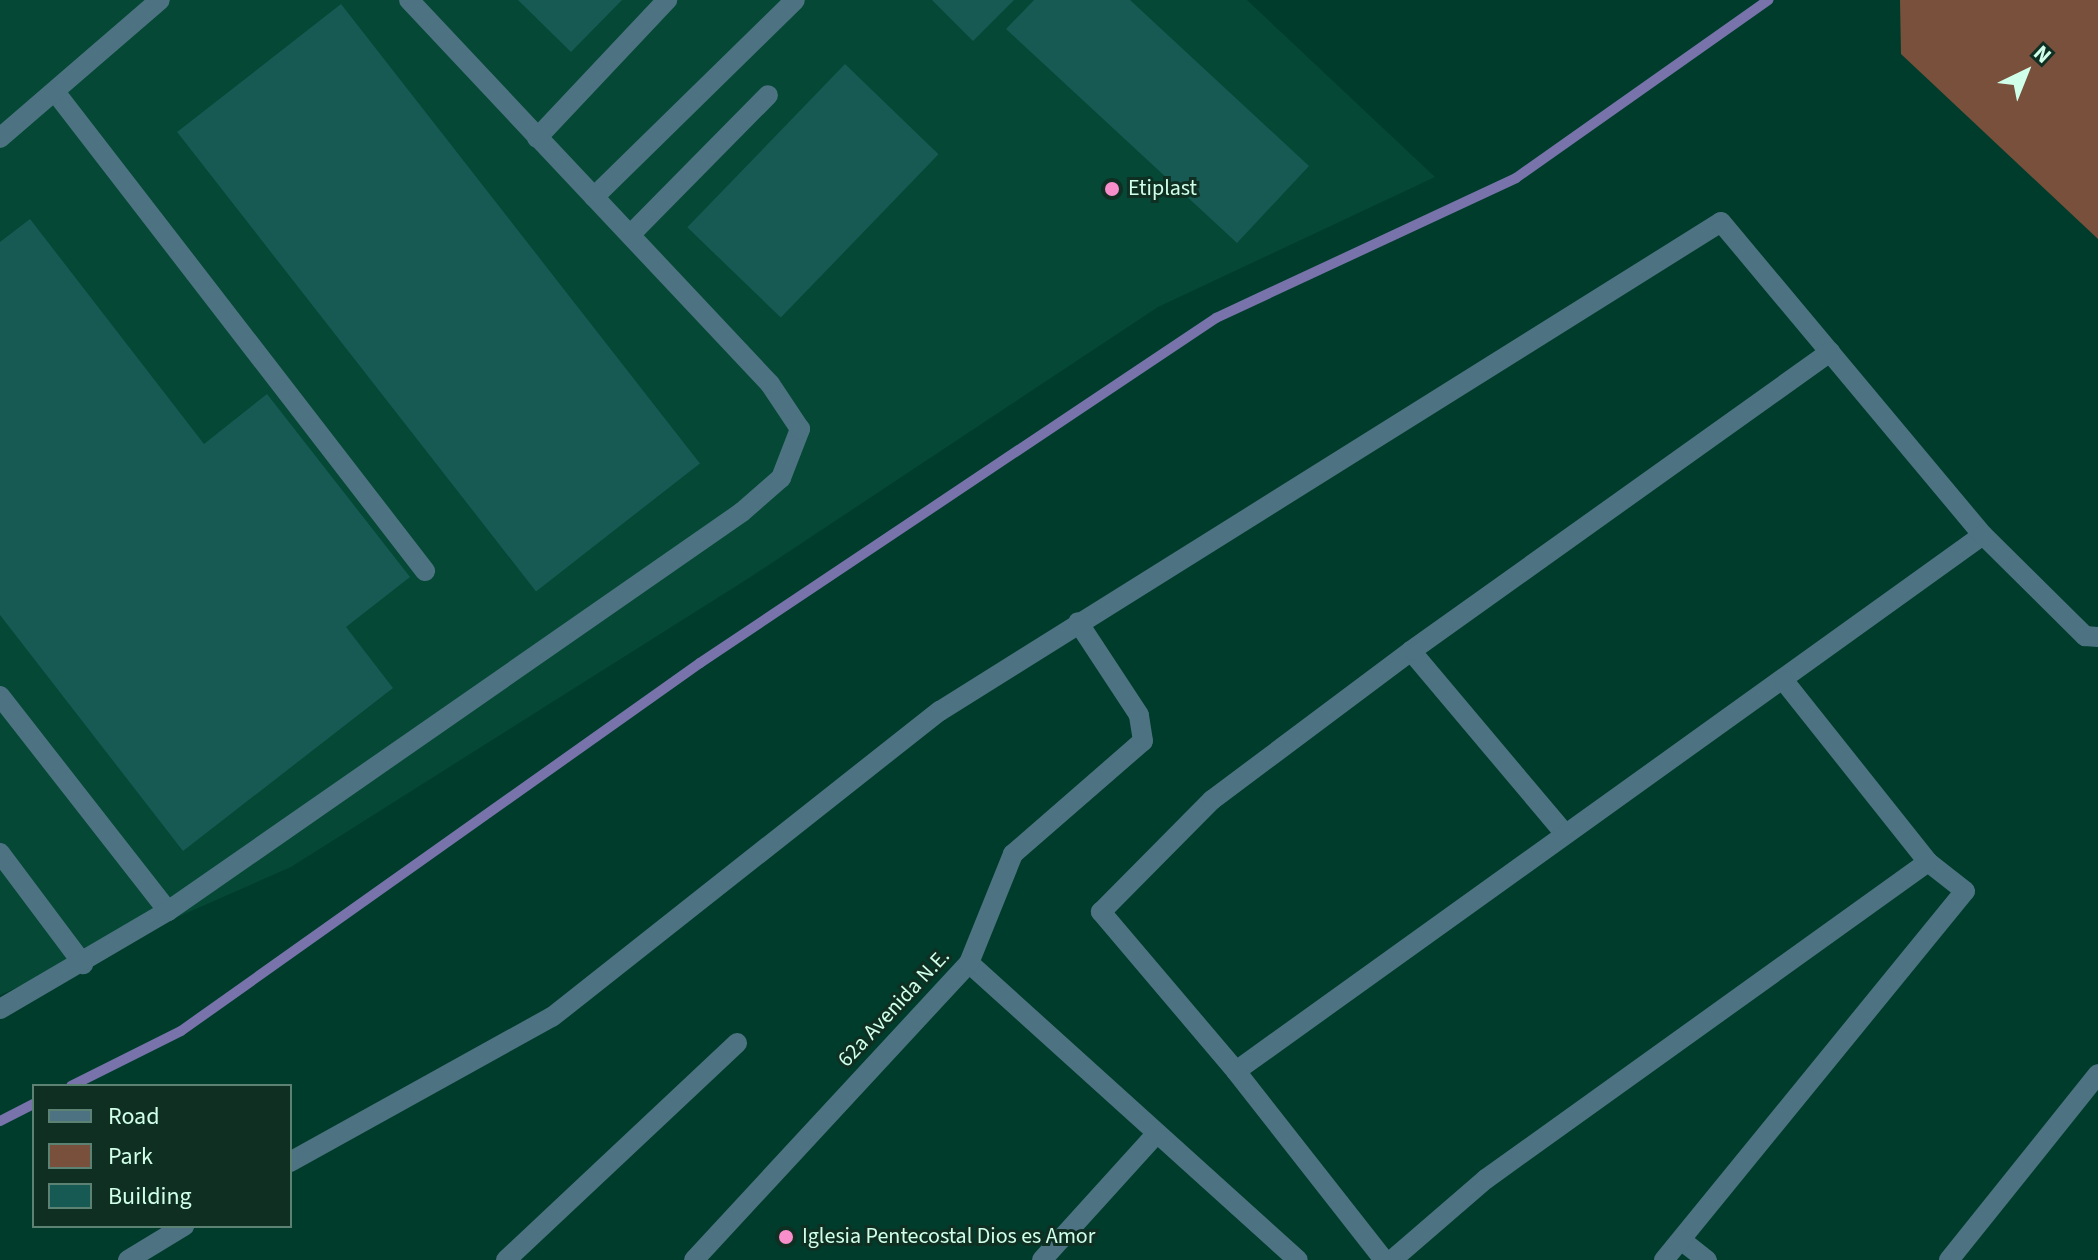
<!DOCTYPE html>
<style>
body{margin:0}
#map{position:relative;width:2098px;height:1260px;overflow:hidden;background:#003c2b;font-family:"Source Sans 3",sans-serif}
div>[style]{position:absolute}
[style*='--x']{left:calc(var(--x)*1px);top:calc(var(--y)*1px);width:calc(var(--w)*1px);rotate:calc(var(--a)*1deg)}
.built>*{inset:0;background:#044835}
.green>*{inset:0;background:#79503c}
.stream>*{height:10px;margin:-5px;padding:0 5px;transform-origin:5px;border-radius:5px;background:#7874ab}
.building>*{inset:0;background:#175a54;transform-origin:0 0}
.service>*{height:20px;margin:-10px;padding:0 10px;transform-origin:10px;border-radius:10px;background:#4d7282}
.minor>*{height:20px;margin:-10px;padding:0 10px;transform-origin:10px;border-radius:10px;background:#4d7282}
.dots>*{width:22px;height:22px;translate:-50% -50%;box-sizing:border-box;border:4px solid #0f2f23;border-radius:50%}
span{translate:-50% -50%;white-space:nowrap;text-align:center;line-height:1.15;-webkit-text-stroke:6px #0f2f23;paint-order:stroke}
.poi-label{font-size:22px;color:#d0ffea}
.left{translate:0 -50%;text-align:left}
.street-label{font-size:22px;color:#d0ffea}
.legend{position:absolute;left:32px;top:1084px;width:260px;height:144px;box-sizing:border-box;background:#0f2f23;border:2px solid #5c8273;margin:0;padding:10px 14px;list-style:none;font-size:24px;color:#d0ffea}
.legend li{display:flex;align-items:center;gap:16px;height:40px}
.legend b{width:40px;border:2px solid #5c8273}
.north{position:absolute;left:1986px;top:32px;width:80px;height:80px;-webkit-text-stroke:6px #0f2f23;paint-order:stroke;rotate:43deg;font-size:22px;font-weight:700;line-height:32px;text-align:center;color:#d0ffea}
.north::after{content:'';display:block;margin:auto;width:28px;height:36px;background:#d0ffea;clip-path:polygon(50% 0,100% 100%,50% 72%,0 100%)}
</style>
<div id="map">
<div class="built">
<div style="clip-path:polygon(0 0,1247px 0,1435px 177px,1158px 307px,749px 578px,291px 867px,0 995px)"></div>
</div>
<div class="green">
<div style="clip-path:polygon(1900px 0,2098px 0,2098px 239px,1901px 54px)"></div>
</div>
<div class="stream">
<div style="--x:71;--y:1086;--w:123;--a:-26.6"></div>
<div style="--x:181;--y:1031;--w:636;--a:-35.34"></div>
<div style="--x:700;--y:663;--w:621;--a:-33.77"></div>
<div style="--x:1216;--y:318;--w:331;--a:-25"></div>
<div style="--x:1516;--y:178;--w:309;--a:-35.2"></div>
<div style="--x:0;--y:1121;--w:38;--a:-27"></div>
</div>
<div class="building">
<div style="clip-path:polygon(518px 0,622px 0,571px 52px)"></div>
<div style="clip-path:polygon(932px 0,1014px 0,973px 41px)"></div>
<div style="clip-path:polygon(1034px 0,1130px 0,1309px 166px,1237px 243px,1006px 29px)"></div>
<div style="left:341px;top:4px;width:583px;height:208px;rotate:52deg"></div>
<div style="left:845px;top:64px;width:130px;height:227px;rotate:44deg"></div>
<div style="clip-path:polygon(30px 219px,204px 444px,267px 394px,410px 577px,346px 627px,393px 688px,183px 851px,0 615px,0 242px)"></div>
</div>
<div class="service">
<div style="--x:56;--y:93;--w:604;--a:52.33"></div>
<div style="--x:0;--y:138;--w:211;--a:-40.8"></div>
<div style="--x:537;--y:138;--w:190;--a:-46.7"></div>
<div style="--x:594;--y:197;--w:281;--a:-44.4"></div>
<div style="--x:631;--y:234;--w:195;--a:-45.4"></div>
<div style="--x:0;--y:696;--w:273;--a:52"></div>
<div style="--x:0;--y:853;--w:139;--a:53.2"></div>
<div style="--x:0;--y:1009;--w:194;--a:-30.3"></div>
<div style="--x:168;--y:911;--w:699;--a:-34.8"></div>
<div style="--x:742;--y:512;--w:52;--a:-41.1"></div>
<div style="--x:781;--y:478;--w:53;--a:-68.8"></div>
<div style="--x:800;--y:429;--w:54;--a:-123.7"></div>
<div style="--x:770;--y:384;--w:527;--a:-133.23"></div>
</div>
<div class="minor">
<div style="--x:1411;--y:651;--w:239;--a:49.9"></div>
<div style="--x:969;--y:963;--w:443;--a:42.1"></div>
<div style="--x:1236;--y:1071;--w:919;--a:-35.66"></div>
<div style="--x:290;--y:1162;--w:299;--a:-29"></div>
<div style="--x:552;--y:1017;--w:494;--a:-38.3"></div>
<div style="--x:940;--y:711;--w:921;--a:-32.05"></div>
<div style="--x:1721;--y:222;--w:408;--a:50.1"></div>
<div style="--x:1983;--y:535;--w:144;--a:44.7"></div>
<div style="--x:2085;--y:636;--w:13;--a:4"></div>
<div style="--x:1681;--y:1240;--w:33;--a:38"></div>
<div style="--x:128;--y:1260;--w:66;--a:-31.3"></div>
<div style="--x:506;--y:1260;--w:317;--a:-43.2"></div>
<div style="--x:694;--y:1260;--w:405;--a:-47.2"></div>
<div style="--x:969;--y:963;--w:118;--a:-68"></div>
<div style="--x:1013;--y:854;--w:172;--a:-41"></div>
<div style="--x:1143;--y:741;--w:26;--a:-99"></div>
<div style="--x:1139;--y:715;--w:111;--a:-123.3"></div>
<div style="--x:1042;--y:1260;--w:171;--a:-47.8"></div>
<div style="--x:1384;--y:1260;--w:240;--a:-128.1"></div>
<div style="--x:1236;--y:1071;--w:209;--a:-130.3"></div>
<div style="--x:1101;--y:912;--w:158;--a:-45.3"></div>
<div style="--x:1212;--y:800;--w:249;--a:-36.8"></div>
<div style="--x:1411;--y:651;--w:515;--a:-35.51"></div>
<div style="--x:1392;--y:1260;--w:124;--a:-40.8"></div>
<div style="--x:1486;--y:1179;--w:544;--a:-35.65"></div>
<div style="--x:1664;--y:1260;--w:476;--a:-50.8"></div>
<div style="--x:1965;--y:891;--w:47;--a:-141.9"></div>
<div style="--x:1928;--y:862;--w:231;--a:-128.5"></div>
<div style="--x:1949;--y:1260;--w:238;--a:-51.3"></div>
</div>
<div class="dots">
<div style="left:1112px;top:189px;background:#f98fca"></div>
<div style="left:786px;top:1237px;background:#f98fca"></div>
</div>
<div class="poi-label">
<span class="left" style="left:1128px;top:189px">Etiplast</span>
<span class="left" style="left:802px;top:1237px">Iglesia Pentecostal Dios es Amor</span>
</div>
<div class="street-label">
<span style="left:894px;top:1008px;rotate:-47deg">62a Avenida N.E.</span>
</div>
<ul class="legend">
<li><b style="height:10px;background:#4d7282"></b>Road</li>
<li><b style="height:22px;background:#79503c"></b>Park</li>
<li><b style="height:22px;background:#175a54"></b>Building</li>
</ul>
<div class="north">N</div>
</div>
